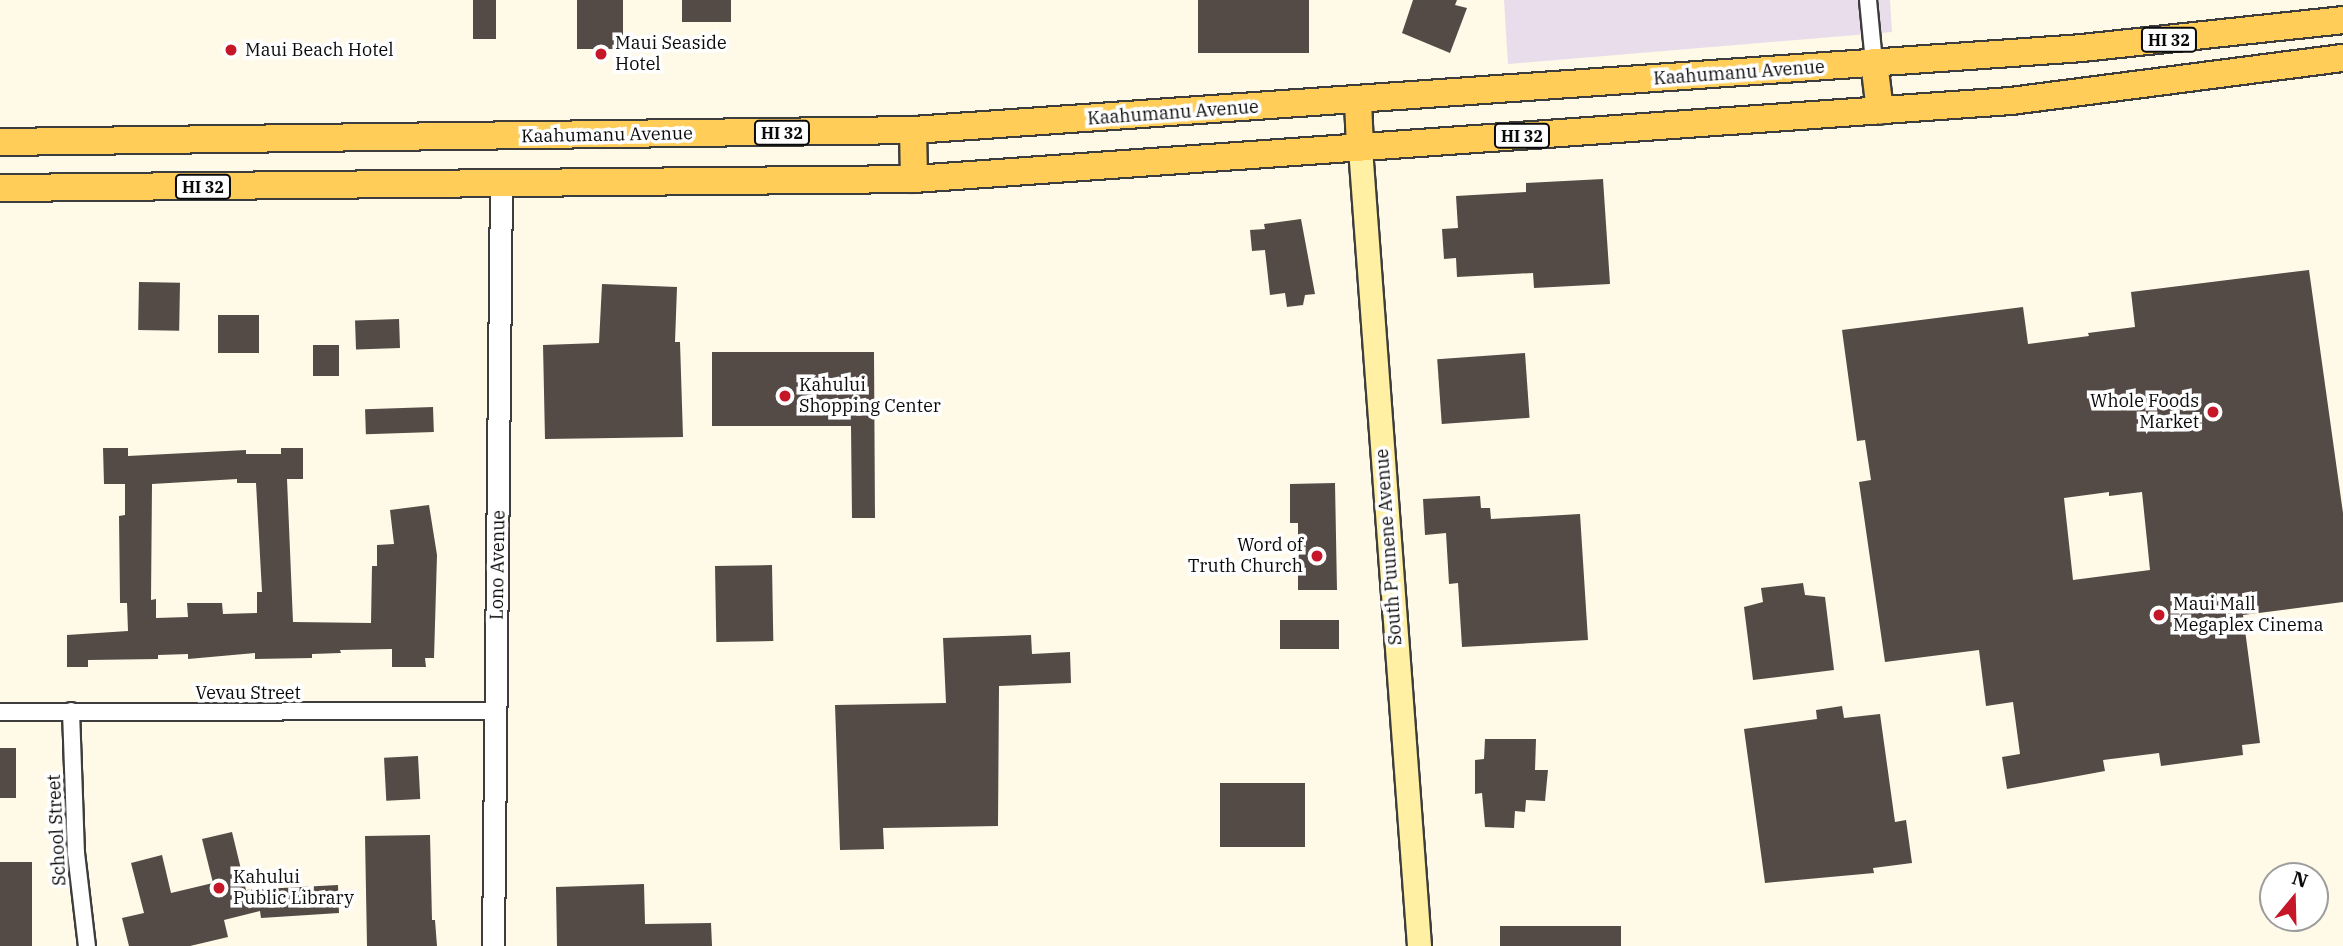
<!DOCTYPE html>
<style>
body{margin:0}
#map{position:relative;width:2343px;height:946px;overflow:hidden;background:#fff9e8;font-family:"IBM Plex Serif",serif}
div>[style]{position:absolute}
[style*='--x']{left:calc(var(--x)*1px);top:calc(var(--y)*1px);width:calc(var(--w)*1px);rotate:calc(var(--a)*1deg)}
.industrial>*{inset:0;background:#e9ddeb}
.building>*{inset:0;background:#544a46;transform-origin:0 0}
.roads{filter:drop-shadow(2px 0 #3d3d3d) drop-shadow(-2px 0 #3d3d3d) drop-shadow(0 2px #3d3d3d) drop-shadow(0 -2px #3d3d3d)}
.minor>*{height:16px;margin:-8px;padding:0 8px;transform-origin:8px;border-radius:8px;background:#fff}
.tertiary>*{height:21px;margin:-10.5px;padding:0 10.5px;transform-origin:10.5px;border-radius:10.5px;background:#fff}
.secondary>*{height:23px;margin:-11.5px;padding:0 11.5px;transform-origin:11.5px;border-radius:11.5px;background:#fff0a3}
.primary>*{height:26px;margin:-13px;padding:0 13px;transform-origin:13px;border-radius:13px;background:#ffcd58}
.dots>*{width:19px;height:19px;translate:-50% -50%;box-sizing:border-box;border:4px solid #fff;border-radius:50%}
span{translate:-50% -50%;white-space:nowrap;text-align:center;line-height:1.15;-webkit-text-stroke:7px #fff;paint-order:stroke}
.shield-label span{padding:2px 5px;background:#fff;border:2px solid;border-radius:5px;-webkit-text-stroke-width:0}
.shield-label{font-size:16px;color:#0a0a0a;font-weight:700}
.poi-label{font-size:18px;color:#0a0a0a}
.left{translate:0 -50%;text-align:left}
.right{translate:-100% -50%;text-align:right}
.street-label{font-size:18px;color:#0a0a0a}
.north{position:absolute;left:2259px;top:862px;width:70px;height:70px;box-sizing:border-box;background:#fff;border:2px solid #9d9d9d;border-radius:50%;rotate:19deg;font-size:19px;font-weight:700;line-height:28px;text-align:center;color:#0a0a0a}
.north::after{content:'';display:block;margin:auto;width:24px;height:32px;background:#c61729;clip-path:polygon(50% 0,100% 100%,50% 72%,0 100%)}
</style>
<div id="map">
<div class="industrial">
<div style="clip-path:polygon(1504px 0,1890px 0,1892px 32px,1508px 64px)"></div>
</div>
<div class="building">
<div style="left:473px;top:0;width:23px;height:39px"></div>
<div style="left:577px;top:0;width:46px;height:49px"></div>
<div style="left:682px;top:0;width:49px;height:22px"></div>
<div style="left:1198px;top:0;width:111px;height:53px"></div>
<div style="clip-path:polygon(1413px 0,1457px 0,1455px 5px,1467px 8px,1450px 53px,1402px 33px)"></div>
<div style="clip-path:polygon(1603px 179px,1610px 284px,1534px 288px,1533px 273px,1457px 277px,1456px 258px,1444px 259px,1442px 229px,1458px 228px,1456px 196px,1526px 192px,1526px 183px)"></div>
<div style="clip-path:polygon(1301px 219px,1315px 294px,1305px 295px,1303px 305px,1287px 307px,1285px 293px,1270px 295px,1265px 250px,1252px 251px,1250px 230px,1265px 229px,1264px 224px)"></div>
<div style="clip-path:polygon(evenodd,2309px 270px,2343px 513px,2343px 602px,2243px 615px,2260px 743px,2242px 745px,2243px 755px,2161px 766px,2159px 753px,2103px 760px,2105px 771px,2007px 789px,2002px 757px,2020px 754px,2013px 702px,1986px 706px,1979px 650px,1885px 662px,1859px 482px,1871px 480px,1865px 440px,1857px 441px,1842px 330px,2023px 307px,2028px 344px,2089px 336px,2088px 333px,2135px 327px,2131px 292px,2309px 270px,2109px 492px,2109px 496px,2142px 492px,2150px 570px,2073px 580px,2064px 498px,2109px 492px)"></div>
<div style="left:139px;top:282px;width:41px;height:48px;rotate:1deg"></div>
<div style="clip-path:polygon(602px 284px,677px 287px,675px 342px,680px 342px,683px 437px,545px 439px,543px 345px,599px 343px)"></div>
<div style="left:218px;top:315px;width:41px;height:38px"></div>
<div style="left:399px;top:319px;width:29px;height:44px;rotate:88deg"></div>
<div style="left:313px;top:345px;width:26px;height:31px"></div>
<div style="clip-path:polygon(712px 352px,874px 352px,875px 518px,852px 518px,851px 426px,712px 426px)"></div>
<div style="left:1525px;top:353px;width:65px;height:88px;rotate:86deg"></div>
<div style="left:433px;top:407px;width:25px;height:68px;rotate:88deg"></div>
<div style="clip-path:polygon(evenodd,103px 448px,128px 448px,128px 456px,246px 450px,246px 454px,281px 454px,281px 448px,303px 448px,303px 479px,287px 479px,293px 622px,371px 623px,372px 566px,377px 566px,377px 545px,394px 544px,390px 510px,429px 505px,437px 555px,434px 658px,425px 658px,426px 667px,392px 667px,392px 649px,340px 650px,341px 653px,312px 654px,312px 658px,255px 659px,255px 653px,188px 659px,188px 654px,158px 655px,158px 659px,88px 660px,88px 667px,67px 667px,67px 635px,128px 631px,127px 603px,120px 603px,119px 516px,125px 515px,125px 484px,104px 484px,103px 448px,237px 479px,237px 483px,256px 483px,262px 592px,257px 592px,257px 613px,223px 614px,222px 603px,187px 603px,188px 617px,156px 618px,156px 599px,151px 600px,152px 484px,237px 479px)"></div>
<div style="clip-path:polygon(1335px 483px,1337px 590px,1298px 590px,1298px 523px,1290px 523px,1290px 484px)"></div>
<div style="clip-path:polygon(1480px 496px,1481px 508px,1490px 508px,1491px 519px,1580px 514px,1588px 640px,1462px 647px,1458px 583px,1449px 584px,1446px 533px,1425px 535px,1423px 499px)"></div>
<div style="left:772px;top:565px;width:76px;height:57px;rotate:89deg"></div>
<div style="clip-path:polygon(1803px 583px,1805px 595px,1825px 597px,1834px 670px,1753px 680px,1744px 607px,1763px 602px,1761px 588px)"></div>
<div style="left:1280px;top:620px;width:59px;height:29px"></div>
<div style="clip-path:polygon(1031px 635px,1032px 654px,1070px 652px,1071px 683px,999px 686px,998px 826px,883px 828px,884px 849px,840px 850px,835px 705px,946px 703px,943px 638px)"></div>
<div style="clip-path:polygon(1842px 706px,1844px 718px,1880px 714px,1895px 822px,1906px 820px,1912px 863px,1873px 868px,1874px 873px,1765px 883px,1744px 729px,1817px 719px,1816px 710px)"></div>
<div style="clip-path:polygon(1485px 739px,1536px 739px,1535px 770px,1548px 770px,1545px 801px,1526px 800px,1525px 812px,1515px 811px,1514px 828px,1485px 827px,1482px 793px,1475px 794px,1475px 760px,1484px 759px)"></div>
<div style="left:0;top:748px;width:16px;height:50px"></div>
<div style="left:418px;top:756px;width:43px;height:34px;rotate:87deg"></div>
<div style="left:1305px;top:783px;width:64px;height:85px;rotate:90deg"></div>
<div style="clip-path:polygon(232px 832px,246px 890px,338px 885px,339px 913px,261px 918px,260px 911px,224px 920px,228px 937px,190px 946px,129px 946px,122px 918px,144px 913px,131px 863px,162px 855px,171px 893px,213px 883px,202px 839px)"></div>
<div style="clip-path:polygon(430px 835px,432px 920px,435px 920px,437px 946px,367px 946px,365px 836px)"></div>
<div style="left:0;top:862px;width:32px;height:84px"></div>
<div style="clip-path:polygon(644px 884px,645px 924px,711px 923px,712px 946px,557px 946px,556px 887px)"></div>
<div style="left:1500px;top:926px;width:121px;height:20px"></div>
</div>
<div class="roads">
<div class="minor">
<div style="--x:1868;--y:0;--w:62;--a:84.5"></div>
<div style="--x:71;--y:711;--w:142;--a:88"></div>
<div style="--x:76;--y:853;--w:94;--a:83.3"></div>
<div style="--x:0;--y:712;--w:496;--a:-0.1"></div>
</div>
<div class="tertiary">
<div style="--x:493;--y:946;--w:763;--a:-89.4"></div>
</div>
<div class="secondary">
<div style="--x:1360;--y:148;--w:800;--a:85.77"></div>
</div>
<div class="primary">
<div style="--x:1874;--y:62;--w:49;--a:83"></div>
<div style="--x:1358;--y:100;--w:48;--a:87.6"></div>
<div style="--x:913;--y:130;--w:49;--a:88.8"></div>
<div style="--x:0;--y:142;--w:913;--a:-0.75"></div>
<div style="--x:913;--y:130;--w:1172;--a:-4.01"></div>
<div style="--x:2082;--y:48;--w:262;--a:-6.1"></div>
<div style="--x:0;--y:188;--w:914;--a:-0.56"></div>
<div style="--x:914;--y:179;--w:1100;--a:-4.07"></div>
<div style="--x:2011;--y:101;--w:335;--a:-7.4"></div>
</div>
</div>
<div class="dots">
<div style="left:231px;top:50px;background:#c61729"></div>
<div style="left:601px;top:54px;background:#c61729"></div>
<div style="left:785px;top:396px;background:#c61729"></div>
<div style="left:2213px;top:412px;background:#c61729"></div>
<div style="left:1317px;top:556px;background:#c61729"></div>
<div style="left:2159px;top:615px;background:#c61729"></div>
<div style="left:219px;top:888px;background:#c61729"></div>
</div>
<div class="shield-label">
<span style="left:2169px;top:40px">HI 32</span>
<span style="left:782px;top:133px">HI 32</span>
<span style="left:1522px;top:136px">HI 32</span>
<span style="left:203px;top:187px">HI 32</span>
</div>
<div class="poi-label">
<span class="left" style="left:615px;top:54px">Maui Seaside<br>Hotel</span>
<span class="left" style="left:245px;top:50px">Maui Beach Hotel</span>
<span class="left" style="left:799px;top:396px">Kahului<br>Shopping Center</span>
<span class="right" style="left:2199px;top:412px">Whole Foods<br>Market</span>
<span class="right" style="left:1303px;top:556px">Word of<br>Truth Church</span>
<span class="left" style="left:2173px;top:615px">Maui Mall<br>Megaplex Cinema</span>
<span class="left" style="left:233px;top:888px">Kahului<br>Public Library</span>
</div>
<div class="street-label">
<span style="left:1739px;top:73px;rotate:-4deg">Kaahumanu Avenue</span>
<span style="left:1173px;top:113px;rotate:-4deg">Kaahumanu Avenue</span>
<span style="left:607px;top:135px;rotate:-1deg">Kaahumanu Avenue</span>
<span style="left:1389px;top:547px;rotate:-94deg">South Puunene Avenue</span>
<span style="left:498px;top:565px;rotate:-89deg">Lono Avenue</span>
<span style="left:248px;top:693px">Vevau Street</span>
<span style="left:57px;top:830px;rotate:-93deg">School Street</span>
</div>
<div class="north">N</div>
</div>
